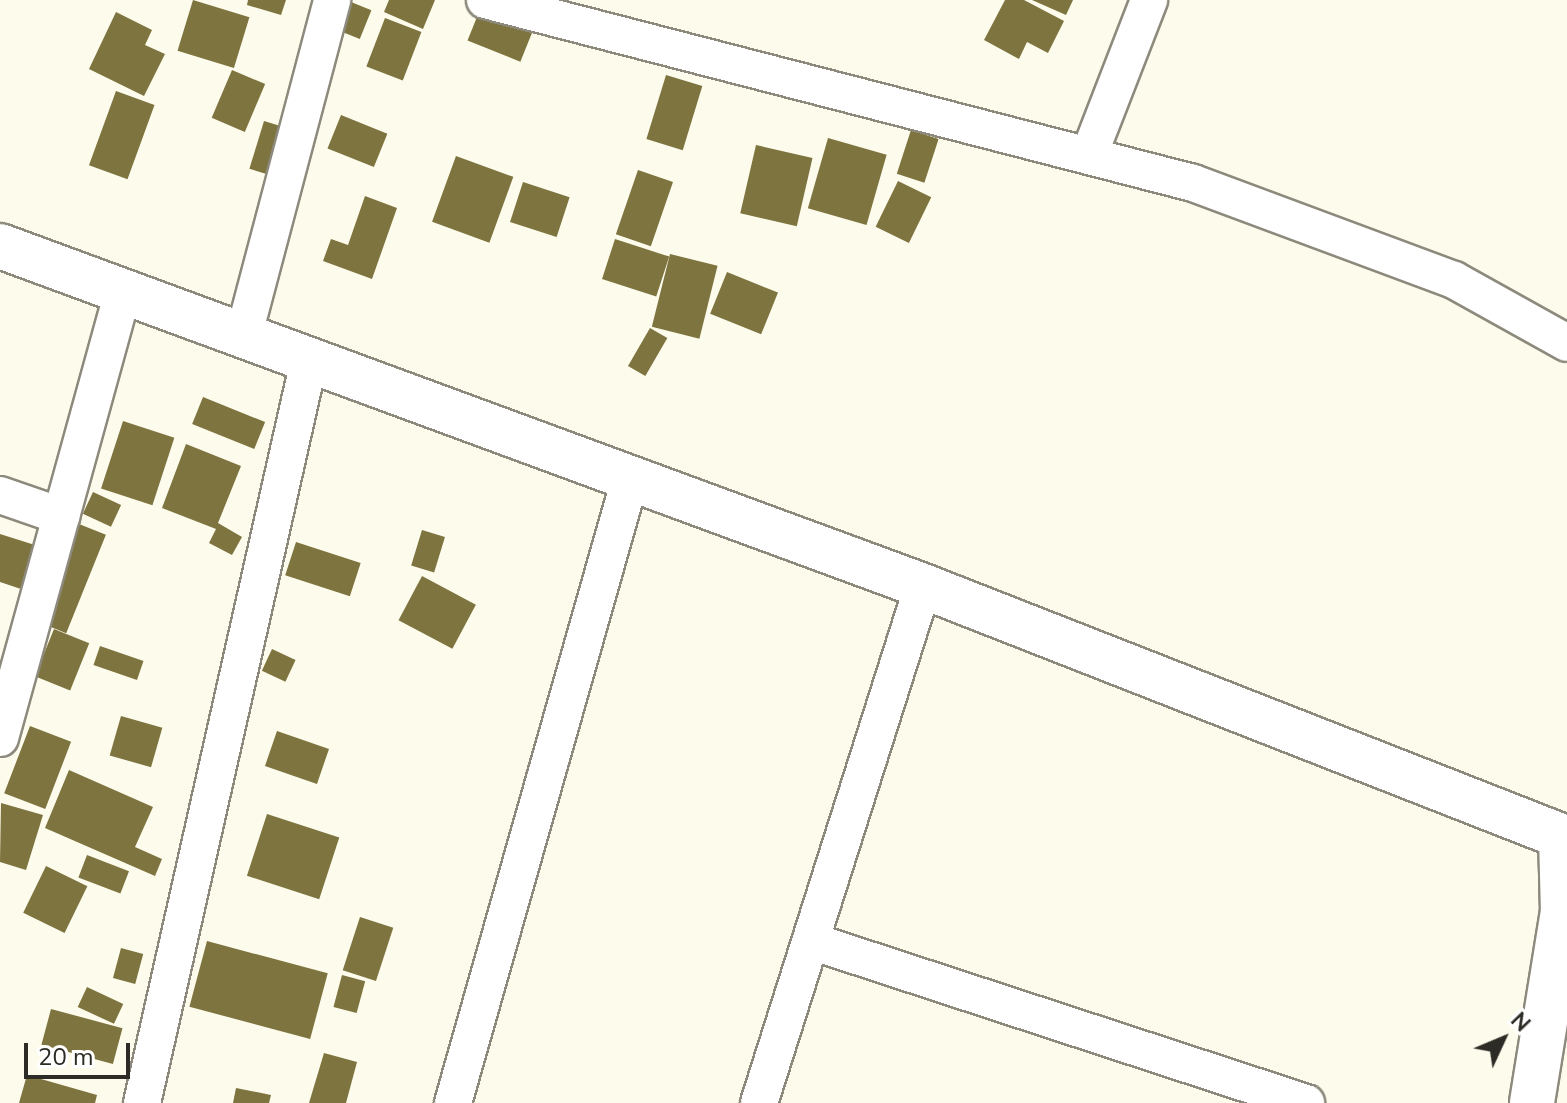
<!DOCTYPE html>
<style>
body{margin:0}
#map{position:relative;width:1567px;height:1103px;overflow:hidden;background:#fdfbec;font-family:"Nunito Sans",sans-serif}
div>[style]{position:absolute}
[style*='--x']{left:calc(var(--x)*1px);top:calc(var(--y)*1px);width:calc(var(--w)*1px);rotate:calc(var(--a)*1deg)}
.building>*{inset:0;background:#7e743f;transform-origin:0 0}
.roads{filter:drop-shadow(2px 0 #8d8a7d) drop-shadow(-2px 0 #8d8a7d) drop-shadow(0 2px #8d8a7d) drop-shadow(0 -2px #8d8a7d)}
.street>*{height:36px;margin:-18px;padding:0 18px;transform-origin:18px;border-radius:18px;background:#fff}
.secondary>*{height:44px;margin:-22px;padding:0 22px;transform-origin:22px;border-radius:22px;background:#fff}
span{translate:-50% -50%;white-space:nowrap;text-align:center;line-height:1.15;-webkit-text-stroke:8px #fff;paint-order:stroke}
.north{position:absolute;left:1463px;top:999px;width:80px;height:80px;-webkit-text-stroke:6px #fff;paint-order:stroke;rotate:46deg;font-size:22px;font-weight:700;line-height:32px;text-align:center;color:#2c2b26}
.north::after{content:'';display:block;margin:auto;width:28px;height:36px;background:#2c2b26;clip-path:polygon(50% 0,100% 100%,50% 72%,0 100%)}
.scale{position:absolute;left:24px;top:1043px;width:106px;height:36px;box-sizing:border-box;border:4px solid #2c2b26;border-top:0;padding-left:10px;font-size:24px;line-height:28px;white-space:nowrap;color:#2c2b26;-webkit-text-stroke:6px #fff;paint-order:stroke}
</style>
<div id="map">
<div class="building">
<div style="left:193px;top:0;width:59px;height:53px;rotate:17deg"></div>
<div style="clip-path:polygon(248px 0,286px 0,281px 15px,247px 5px)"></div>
<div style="clip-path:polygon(389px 0,435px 0,423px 29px,384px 12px)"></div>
<div style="clip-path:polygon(1005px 0,1024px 0,1064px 21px,1048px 53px,1027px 42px,1019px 59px,984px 40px)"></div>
<div style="clip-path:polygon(1032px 0,1073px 0,1066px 15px)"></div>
<div style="left:351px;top:2px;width:22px;height:31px;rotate:22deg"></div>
<div style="left:481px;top:7px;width:57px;height:36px;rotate:22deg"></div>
<div style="clip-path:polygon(116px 12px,152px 30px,145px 45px,165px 54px,144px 96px,89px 69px)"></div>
<div style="left:385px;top:18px;width:39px;height:52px;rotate:21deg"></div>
<div style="left:232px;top:70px;width:36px;height:52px;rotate:23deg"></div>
<div style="left:666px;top:75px;width:38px;height:67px;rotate:17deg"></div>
<div style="left:116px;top:91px;width:41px;height:79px;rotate:20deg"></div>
<div style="left:341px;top:115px;width:50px;height:36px;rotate:22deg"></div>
<div style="left:264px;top:121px;width:30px;height:50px;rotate:17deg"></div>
<div style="left:911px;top:130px;width:29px;height:46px;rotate:18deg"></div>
<div style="left:828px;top:138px;width:61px;height:73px;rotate:16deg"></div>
<div style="left:756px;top:145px;width:58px;height:70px;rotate:13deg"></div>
<div style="left:456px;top:156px;width:61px;height:70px;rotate:20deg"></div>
<div style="left:638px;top:170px;width:37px;height:68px;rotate:19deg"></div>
<div style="left:898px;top:181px;width:37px;height:51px;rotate:26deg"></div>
<div style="left:523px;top:182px;width:49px;height:42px;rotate:18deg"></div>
<div style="clip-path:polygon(365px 196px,397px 208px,372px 279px,323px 261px,331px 239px,348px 245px)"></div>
<div style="left:615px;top:239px;width:57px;height:42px;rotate:18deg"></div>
<div style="left:670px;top:254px;width:49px;height:75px;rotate:14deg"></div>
<div style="left:727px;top:272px;width:55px;height:45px;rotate:22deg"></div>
<div style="left:650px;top:328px;width:20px;height:44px;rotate:30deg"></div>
<div style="left:203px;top:397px;width:67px;height:29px;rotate:22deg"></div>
<div style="left:123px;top:421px;width:54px;height:71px;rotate:18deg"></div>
<div style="clip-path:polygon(186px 444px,241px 466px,218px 523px,242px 537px,232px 555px,209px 543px,216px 529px,162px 508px)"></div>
<div style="left:93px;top:492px;width:31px;height:24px;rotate:25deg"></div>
<div style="left:79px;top:524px;width:29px;height:106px;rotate:22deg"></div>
<div style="left:422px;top:530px;width:24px;height:37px;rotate:17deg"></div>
<div style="clip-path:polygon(0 534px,38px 546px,24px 590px,0 582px)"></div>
<div style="left:296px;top:542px;width:68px;height:35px;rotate:18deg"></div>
<div style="left:422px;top:576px;width:61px;height:50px;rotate:28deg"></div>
<div style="left:54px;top:629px;width:38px;height:51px;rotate:22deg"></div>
<div style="left:100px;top:646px;width:46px;height:20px;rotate:19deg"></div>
<div style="left:272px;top:649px;width:26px;height:24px;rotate:25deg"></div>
<div style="left:121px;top:716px;width:43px;height:41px;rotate:16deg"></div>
<div style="left:30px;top:726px;width:44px;height:72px;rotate:21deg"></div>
<div style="left:277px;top:731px;width:55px;height:37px;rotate:19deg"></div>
<div style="clip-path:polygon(69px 770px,153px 807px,135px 847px,162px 859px,155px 876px,45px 828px)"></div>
<div style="clip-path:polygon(1px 803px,43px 815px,26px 870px,0 862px)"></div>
<div style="left:267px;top:814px;width:76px;height:65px;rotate:18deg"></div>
<div style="left:87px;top:855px;width:45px;height:24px;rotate:21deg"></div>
<div style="left:46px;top:866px;width:46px;height:52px;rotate:26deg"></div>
<div style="left:360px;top:917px;width:35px;height:56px;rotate:18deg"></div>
<div style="left:207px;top:941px;width:125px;height:68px;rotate:15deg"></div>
<div style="left:121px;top:948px;width:23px;height:31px;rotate:15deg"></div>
<div style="left:342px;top:975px;width:24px;height:33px;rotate:15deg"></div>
<div style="left:87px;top:987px;width:40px;height:22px;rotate:25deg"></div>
<div style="left:51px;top:1009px;width:74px;height:37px;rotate:15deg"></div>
<div style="clip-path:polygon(324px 1053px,357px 1062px,346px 1103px,309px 1103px)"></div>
<div style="clip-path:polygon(27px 1075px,97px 1095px,95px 1103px,19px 1103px)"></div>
<div style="clip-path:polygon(236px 1088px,271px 1095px,269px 1103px,233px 1103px)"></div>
</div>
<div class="roads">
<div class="street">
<div style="--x:485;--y:0;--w:731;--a:14.49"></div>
<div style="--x:1193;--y:183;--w:278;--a:20.4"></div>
<div style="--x:1454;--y:280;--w:129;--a:29.1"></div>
<div style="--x:1089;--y:155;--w:166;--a:-68.8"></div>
<div style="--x:244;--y:334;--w:345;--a:-75.2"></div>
<div style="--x:0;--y:495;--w:65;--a:19"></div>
<div style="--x:0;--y:738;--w:465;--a:-74.6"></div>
<div style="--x:811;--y:941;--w:521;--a:18.12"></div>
<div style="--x:142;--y:1103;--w:761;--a:-77.32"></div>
<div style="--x:453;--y:1103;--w:649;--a:-74.16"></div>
<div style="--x:759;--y:1103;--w:542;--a:-72.4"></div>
</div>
<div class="secondary">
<div style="--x:0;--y:246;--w:984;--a:20.22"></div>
<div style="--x:923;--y:586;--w:685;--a:21.4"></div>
<div style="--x:1561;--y:836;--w:75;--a:88.5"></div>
<div style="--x:1563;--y:911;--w:194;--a:99.2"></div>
</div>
</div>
<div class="north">N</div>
<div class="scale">20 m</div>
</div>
